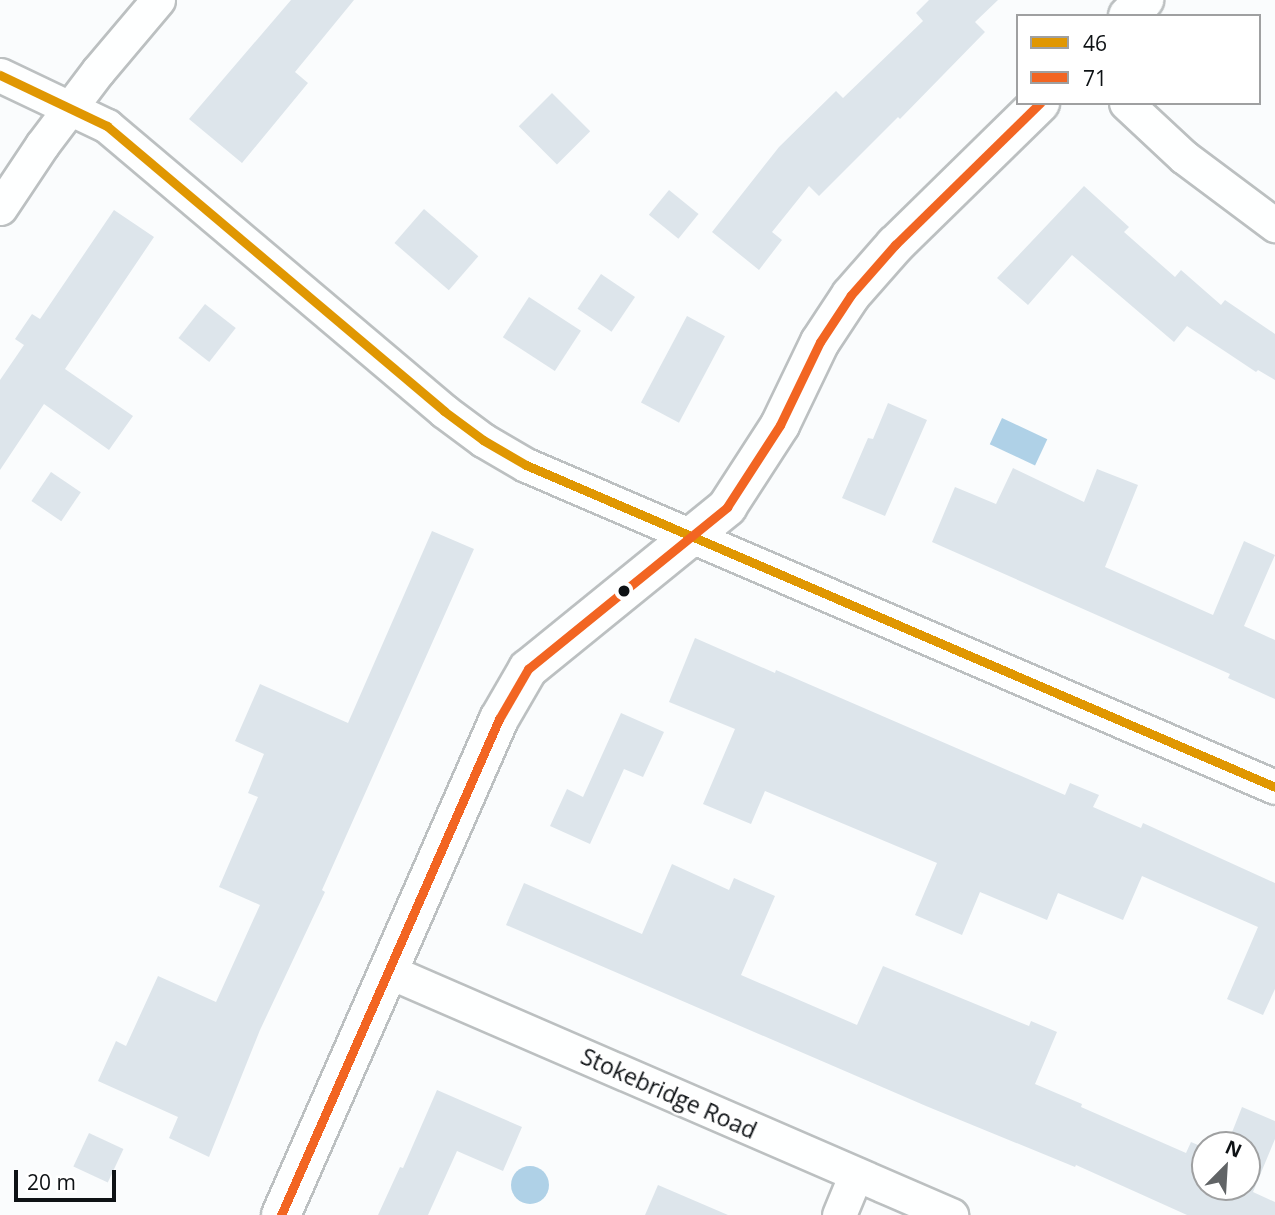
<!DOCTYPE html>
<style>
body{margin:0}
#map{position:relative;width:1275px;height:1215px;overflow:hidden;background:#fafcfd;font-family:"Open Sans",sans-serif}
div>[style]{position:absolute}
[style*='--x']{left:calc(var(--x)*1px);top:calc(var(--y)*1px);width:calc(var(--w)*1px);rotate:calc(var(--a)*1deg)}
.water>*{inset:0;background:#afd1e7;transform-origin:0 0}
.round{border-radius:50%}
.building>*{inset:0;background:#dde5eb;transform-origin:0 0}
.roads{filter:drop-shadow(2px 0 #bcc0c1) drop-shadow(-2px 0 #bcc0c1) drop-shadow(0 2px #bcc0c1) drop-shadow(0 -2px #bcc0c1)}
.minor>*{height:33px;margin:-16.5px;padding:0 16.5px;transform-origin:16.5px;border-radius:16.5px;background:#feffff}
.tertiary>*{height:38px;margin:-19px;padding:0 19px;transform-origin:19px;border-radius:19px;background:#feffff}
.bus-1>*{height:9px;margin:-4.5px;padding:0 4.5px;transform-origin:4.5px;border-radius:4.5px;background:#e09702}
.bus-2>*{height:9px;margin:-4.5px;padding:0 4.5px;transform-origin:4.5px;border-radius:4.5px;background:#f26522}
.dots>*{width:19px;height:19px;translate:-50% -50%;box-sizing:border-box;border:4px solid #fff;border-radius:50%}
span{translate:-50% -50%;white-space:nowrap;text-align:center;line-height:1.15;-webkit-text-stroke:5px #fff;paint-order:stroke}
.street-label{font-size:23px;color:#0e1215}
.legend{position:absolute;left:1016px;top:14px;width:245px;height:91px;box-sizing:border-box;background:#fff;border:2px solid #9fa0a1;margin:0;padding:9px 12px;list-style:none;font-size:21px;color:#0e1215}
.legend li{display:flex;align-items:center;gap:14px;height:35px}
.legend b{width:35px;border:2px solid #9fa0a1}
.north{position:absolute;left:1191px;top:1131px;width:70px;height:70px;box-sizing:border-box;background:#fff;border:2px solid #9fa0a1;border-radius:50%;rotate:24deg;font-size:19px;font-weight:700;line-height:28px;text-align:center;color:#0e1215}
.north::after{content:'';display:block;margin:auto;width:24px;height:32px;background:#616466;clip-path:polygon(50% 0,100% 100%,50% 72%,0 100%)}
.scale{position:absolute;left:14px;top:1170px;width:102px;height:32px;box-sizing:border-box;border:4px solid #0e1215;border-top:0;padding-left:9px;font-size:21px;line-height:24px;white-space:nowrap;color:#0e1215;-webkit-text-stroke:5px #fff;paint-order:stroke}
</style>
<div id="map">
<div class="water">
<div style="left:1002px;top:418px;width:50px;height:29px;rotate:25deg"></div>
<div class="round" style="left:511px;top:1166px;width:38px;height:38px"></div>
</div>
<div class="building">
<div style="clip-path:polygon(291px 0,354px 0,295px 72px,308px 83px,242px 163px,189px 119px)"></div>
<div style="clip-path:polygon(929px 0,998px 0,975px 22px,985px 32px,900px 119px,898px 117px,819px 196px,809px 186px,772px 232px,782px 240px,759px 270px,712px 232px,779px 147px,836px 91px,843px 98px,923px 21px,916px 13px)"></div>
<div style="left:552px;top:93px;width:54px;height:47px;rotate:45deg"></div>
<div style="clip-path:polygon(1084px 186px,1129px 227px,1124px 232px,1175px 277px,1181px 270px,1221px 305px,1225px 300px,1275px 334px,1275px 380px,1258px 370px,1256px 372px,1187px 326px,1174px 342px,1072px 255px,1028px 305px,997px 278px)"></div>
<div style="left:669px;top:190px;width:38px;height:32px;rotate:39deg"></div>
<div style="left:424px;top:209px;width:72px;height:45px;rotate:41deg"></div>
<div style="clip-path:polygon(114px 210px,154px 237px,65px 369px,133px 416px,109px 450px,44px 404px,0 470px,0 380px,24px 345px,15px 339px,32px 314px,40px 319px)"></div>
<div style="left:601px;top:274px;width:41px;height:42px;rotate:34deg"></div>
<div style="left:529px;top:297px;width:62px;height:48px;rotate:33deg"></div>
<div style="left:205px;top:304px;width:39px;height:43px;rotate:38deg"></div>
<div style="left:687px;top:316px;width:43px;height:98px;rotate:28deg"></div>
<div style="clip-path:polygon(888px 403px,927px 420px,885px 516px,842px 498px,868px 438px,873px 439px)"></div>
<div style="clip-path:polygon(1013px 468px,1084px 502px,1097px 469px,1138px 485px,1105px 567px,1213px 615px,1244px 541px,1275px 555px,1244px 626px,1275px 640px,1275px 699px,1228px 678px,1230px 674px,932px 542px,955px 487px,996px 504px)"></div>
<div style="left:51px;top:472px;width:36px;height:35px;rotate:34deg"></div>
<div style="clip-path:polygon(432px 531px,474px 549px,322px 890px,325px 892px,260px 1030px,209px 1157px,169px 1138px,178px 1117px,98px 1081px,116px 1041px,126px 1046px,158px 976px,216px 1002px,260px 905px,219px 887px,258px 797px,248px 793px,264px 754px,235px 741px,260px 684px,348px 723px)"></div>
<div style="clip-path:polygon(695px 638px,775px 673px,776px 670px,1065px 795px,1070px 783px,1099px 795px,1093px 807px,1141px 828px,1143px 823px,1275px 883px,1275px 989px,1263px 1015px,1227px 999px,1258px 927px,1142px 876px,1123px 920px,1058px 893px,1047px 920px,980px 892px,962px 935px,915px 915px,937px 863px,765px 791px,751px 824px,703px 804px,735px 729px,669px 702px)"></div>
<div style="clip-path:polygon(621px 713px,664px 732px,643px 777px,624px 769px,590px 844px,550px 826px,567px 789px,583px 797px)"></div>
<div style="clip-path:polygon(672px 864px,729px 890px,734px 878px,775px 896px,741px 975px,857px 1025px,883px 966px,1029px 1026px,1031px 1021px,1057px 1032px,1035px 1084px,1082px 1104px,1081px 1107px,1186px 1153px,1191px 1142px,1205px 1148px,1205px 1187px,1247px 1187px,1247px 1145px,1227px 1145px,1242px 1107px,1275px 1121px,1275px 1139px,1253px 1192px,1275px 1202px,1275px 1215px,1187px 1215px,1076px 1165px,1075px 1167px,926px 1106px,506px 925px,524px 883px,642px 934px)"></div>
<div style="clip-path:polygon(437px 1090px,522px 1127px,503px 1171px,457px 1151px,428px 1215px,378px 1215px,400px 1167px,403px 1168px)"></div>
<div style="left:89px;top:1133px;width:38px;height:37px;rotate:25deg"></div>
<div style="clip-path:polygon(658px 1185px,728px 1215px,645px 1215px)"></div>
</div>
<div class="roads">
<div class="minor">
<div style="--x:0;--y:75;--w:119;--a:25.5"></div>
<div style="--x:107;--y:126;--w:441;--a:40.2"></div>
<div style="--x:444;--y:411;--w:49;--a:36.6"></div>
<div style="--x:483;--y:440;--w:50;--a:30.2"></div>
<div style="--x:526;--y:465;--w:815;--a:23.26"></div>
<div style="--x:1126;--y:103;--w:79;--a:43"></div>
<div style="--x:1184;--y:157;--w:114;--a:36.8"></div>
<div style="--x:0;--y:208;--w:76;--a:-56.3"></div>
<div style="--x:42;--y:145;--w:93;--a:-52.9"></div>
<div style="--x:98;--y:71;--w:93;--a:-49.8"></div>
<div style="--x:388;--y:971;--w:614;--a:23.43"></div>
<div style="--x:839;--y:1215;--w:44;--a:-67.5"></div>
</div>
<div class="tertiary">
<div style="--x:1128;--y:16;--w:23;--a:-45"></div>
<div style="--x:281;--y:1215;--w:542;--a:-66.27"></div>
<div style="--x:499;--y:719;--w:58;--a:-59.9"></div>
<div style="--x:528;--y:669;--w:257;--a:-39.1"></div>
<div style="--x:727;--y:507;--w:98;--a:-57.1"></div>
<div style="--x:780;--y:425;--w:92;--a:-64.3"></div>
<div style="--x:820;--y:342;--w:56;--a:-56.6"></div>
<div style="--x:851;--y:295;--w:67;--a:-48.7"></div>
<div style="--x:895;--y:245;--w:203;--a:-44.4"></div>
</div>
</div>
<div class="bus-1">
<div style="--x:0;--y:75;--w:119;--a:25.5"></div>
<div style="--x:107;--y:126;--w:441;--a:40.2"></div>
<div style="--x:444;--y:411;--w:49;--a:36.6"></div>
<div style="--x:483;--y:440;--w:50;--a:30.2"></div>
<div style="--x:526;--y:465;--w:815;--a:23.26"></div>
</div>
<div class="bus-2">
<div style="--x:281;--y:1215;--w:542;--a:-66.27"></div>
<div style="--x:499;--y:719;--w:58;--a:-59.9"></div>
<div style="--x:528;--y:669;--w:257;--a:-39.1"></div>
<div style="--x:727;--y:507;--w:98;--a:-57.1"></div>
<div style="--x:780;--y:425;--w:92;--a:-64.3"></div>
<div style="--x:820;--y:342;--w:56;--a:-56.6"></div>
<div style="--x:851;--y:295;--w:67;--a:-48.7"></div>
<div style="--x:895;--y:245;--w:203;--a:-44.4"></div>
</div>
<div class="dots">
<div style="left:624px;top:591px;background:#0e1215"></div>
</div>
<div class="street-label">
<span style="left:669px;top:1093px;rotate:24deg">Stokebridge Road</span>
</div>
<ul class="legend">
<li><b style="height:9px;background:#e09702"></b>46</li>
<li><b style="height:9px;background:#f26522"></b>71</li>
</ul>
<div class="north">N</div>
<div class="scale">20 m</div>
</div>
